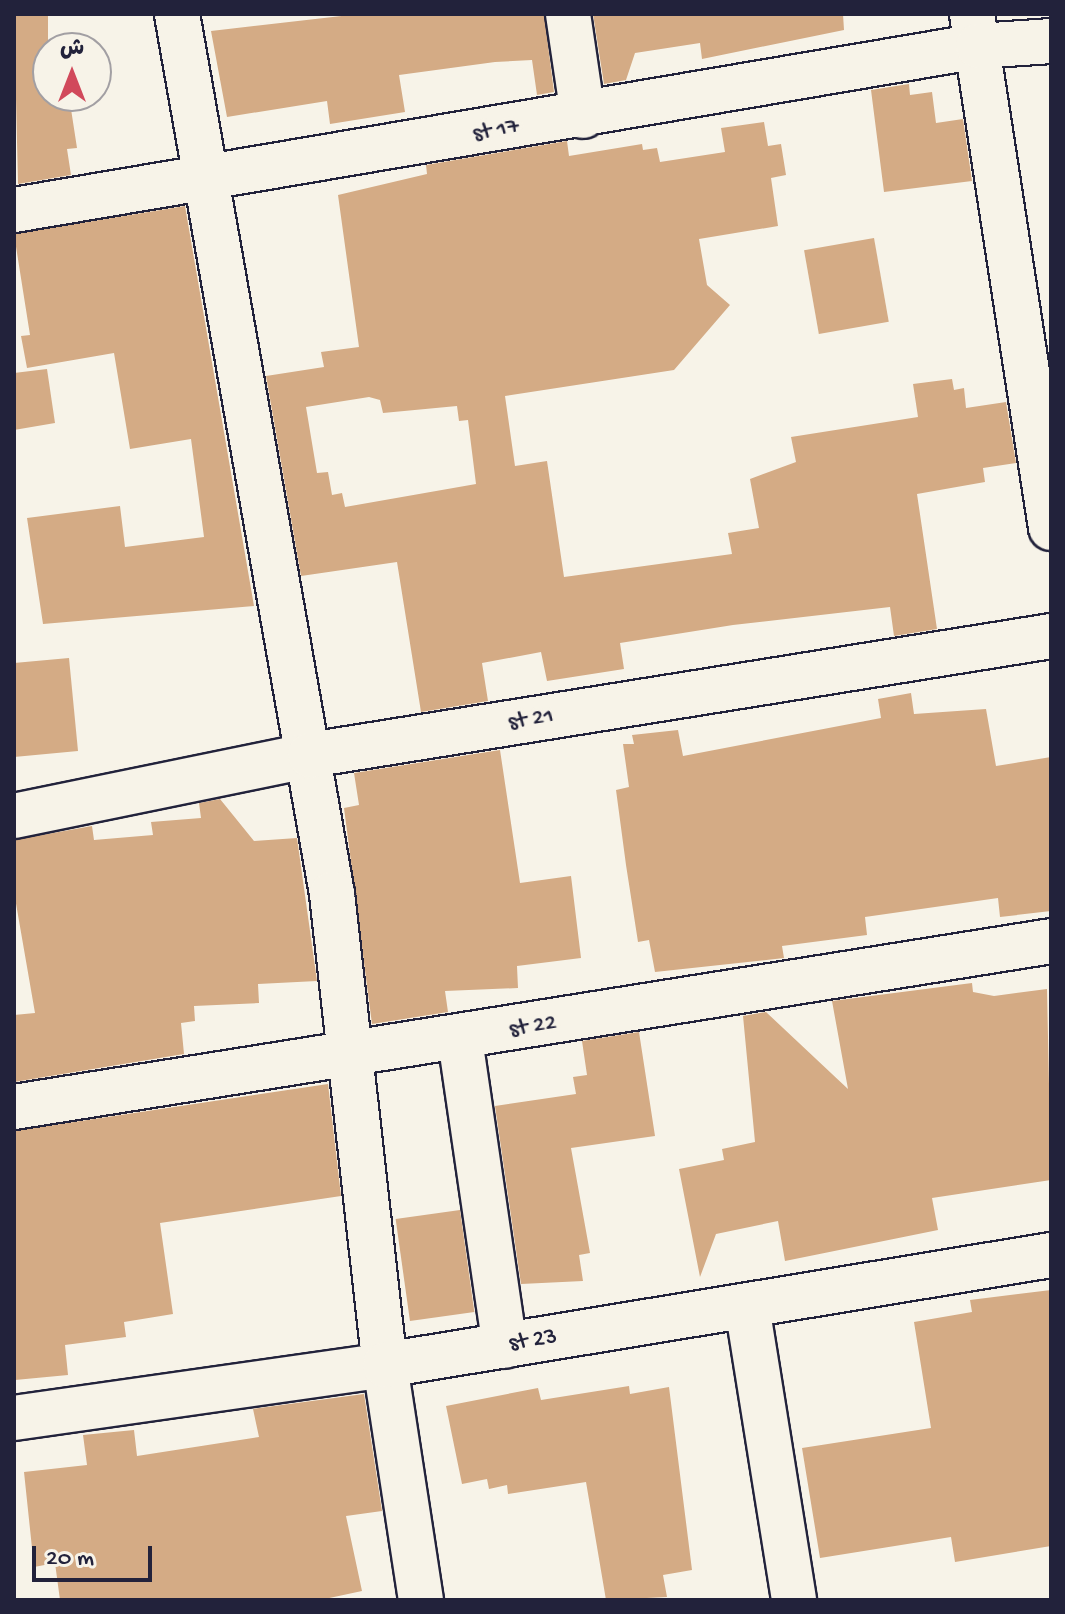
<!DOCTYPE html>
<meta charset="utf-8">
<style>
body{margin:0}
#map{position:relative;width:1065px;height:1614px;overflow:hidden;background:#f7f3e8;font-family:"Gochi Hand","Playpen Sans Arabic",sans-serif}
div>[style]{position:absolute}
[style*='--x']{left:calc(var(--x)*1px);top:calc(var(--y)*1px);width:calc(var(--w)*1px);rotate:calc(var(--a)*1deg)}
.building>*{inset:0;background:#d4ab85;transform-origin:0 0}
.roads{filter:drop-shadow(2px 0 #22223b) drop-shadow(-2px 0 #22223b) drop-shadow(0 2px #22223b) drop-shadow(0 -2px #22223b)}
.minor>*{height:44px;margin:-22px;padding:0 22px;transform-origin:22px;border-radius:22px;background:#f7f3e8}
span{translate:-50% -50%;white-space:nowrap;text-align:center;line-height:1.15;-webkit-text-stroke:7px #f7f3e8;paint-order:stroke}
.street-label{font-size:24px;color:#22223b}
.frame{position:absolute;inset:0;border:16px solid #22223b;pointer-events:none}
.north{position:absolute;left:32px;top:32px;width:80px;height:80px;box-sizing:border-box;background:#f7f3e8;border:2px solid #a29fa3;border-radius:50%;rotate:0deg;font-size:22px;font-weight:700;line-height:32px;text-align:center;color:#22223b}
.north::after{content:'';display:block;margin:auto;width:28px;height:36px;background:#d1495b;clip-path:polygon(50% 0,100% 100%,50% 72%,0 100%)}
.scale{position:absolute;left:32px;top:1546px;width:120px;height:36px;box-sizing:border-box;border:4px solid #22223b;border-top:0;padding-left:10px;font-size:24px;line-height:28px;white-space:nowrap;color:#22223b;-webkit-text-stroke:6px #f7f3e8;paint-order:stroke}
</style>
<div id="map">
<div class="building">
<div style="clip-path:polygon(14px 14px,48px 14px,48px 96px,69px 96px,77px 148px,67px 149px,71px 175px,18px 184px)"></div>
<div style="clip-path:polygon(359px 14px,544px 14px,554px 92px,537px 95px,532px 60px,495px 62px,399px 75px,405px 112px,330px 124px,327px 101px,227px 117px,211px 31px)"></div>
<div style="clip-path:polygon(593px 14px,843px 14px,844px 30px,702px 59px,700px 43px,635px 53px,626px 80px,604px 84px)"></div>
<div style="clip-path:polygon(909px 84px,910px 95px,932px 92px,936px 123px,963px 119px,972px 181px,884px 192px,871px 90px)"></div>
<div style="clip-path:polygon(evenodd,764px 122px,768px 146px,781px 144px,786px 175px,771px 178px,778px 226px,699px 239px,707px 285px,730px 305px,674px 370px,505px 396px,515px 466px,547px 461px,564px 577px,732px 554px,728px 533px,759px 528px,750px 479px,796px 462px,791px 437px,918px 417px,913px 384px,952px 379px,954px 390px,964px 388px,966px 408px,1006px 402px,1016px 463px,983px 468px,985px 482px,917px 494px,937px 629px,894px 636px,890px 607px,733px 625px,620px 643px,624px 669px,547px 681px,541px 652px,482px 663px,488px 701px,421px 712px,397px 562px,301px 576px,266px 376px,324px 367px,321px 352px,359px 347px,338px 195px,427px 174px,426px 165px,567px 141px,569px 156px,642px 144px,643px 150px,657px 148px,660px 162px,725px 152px,721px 128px,764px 122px,369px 397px,380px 400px,383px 413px,457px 406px,459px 421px,468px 420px,476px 484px,345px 507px,342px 493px,332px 495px,328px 472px,317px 473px,306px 407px,369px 397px)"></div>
<div style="clip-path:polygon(185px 206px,254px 606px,43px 624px,27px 518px,120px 506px,125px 547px,204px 537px,191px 439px,130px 449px,114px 353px,27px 368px,21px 336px,30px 335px,14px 234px)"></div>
<div style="left:874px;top:238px;width:85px;height:71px;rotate:80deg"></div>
<div style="clip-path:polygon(47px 369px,55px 423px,14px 430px,14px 373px)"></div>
<div style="clip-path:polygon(69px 658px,78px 751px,14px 757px,14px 663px)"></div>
<div style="clip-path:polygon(911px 693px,914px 714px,986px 709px,996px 766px,1051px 757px,1051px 911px,1000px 917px,998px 898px,865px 917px,867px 935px,782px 946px,784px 958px,655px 972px,649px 940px,638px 942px,626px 865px,616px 790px,629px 787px,623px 744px,634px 744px,632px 735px,678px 730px,683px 756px,881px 718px,878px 699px)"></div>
<div style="clip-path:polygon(500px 750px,520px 883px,571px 876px,581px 958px,517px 966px,518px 988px,445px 991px,448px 1012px,372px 1024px,344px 808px,359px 805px,354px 773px)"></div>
<div style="clip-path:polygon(220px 799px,254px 841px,297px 838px,317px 981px,258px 984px,259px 1003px,194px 1006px,195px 1021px,181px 1023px,184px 1054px,14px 1082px,14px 1015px,35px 1013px,14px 892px,14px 840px,92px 826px,94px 840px,153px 835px,151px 822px,201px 818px,199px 803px)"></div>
<div style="clip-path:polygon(972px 983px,973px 992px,994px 996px,1047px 989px,1051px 1180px,932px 1198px,938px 1230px,785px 1261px,778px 1221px,716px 1234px,700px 1277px,679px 1169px,724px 1160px,722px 1149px,755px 1142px,743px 1016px,766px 1012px,848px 1089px,832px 1001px)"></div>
<div style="clip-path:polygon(639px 1032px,655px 1136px,571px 1148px,590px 1253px,579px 1255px,583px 1281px,521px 1284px,495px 1106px,576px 1094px,573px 1077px,587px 1075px,582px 1041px)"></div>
<div style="clip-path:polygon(328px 1084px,341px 1196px,160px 1223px,173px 1314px,124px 1322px,126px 1337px,65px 1345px,68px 1375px,15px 1380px,14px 1131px)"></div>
<div style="left:460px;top:1210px;width:103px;height:65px;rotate:82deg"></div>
<div style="clip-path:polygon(1051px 1290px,1051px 1546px,955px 1562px,951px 1537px,820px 1558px,802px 1448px,931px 1428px,914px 1322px,972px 1312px,970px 1300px)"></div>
<div style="clip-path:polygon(629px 1386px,630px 1394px,669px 1387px,692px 1570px,663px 1575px,667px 1597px,606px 1600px,586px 1482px,508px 1494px,507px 1485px,489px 1489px,487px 1479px,462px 1484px,446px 1406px,538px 1388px,541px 1400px)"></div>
<div style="clip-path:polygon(364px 1394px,382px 1511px,346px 1516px,362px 1591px,320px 1600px,60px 1600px,55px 1563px,34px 1567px,24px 1472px,87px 1465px,83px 1435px,134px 1430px,137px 1456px,259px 1437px,253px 1409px)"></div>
</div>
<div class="roads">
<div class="minor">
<div style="--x:177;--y:14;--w:894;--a:80.01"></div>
<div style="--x:332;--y:894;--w:474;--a:83.6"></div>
<div style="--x:385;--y:1365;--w:238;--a:81.3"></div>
<div style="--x:568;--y:14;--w:103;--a:81.6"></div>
<div style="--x:972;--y:14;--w:520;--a:81.26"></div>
<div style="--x:14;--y:210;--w:978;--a:-9.65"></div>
<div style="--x:978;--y:46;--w:73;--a:-3.9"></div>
<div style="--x:14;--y:816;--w:302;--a:-11.6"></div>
<div style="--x:310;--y:755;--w:750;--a:-9.12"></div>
<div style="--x:460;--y:1039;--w:310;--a:81.7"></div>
<div style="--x:14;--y:1107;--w:1050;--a:-9.09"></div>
<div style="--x:747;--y:1306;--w:298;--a:80.9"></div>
<div style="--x:14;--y:1418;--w:375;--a:-8.1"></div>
<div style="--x:385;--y:1365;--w:675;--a:-9.38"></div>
</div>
</div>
<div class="street-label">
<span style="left:496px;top:131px;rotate:-10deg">st 17</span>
<span style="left:531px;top:720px;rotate:-9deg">st 21</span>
<span style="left:533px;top:1027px;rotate:-9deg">st 22</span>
<span style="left:533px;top:1341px;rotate:-9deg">st 23</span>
</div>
<div class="frame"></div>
<div class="north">ش</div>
<div class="scale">20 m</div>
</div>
